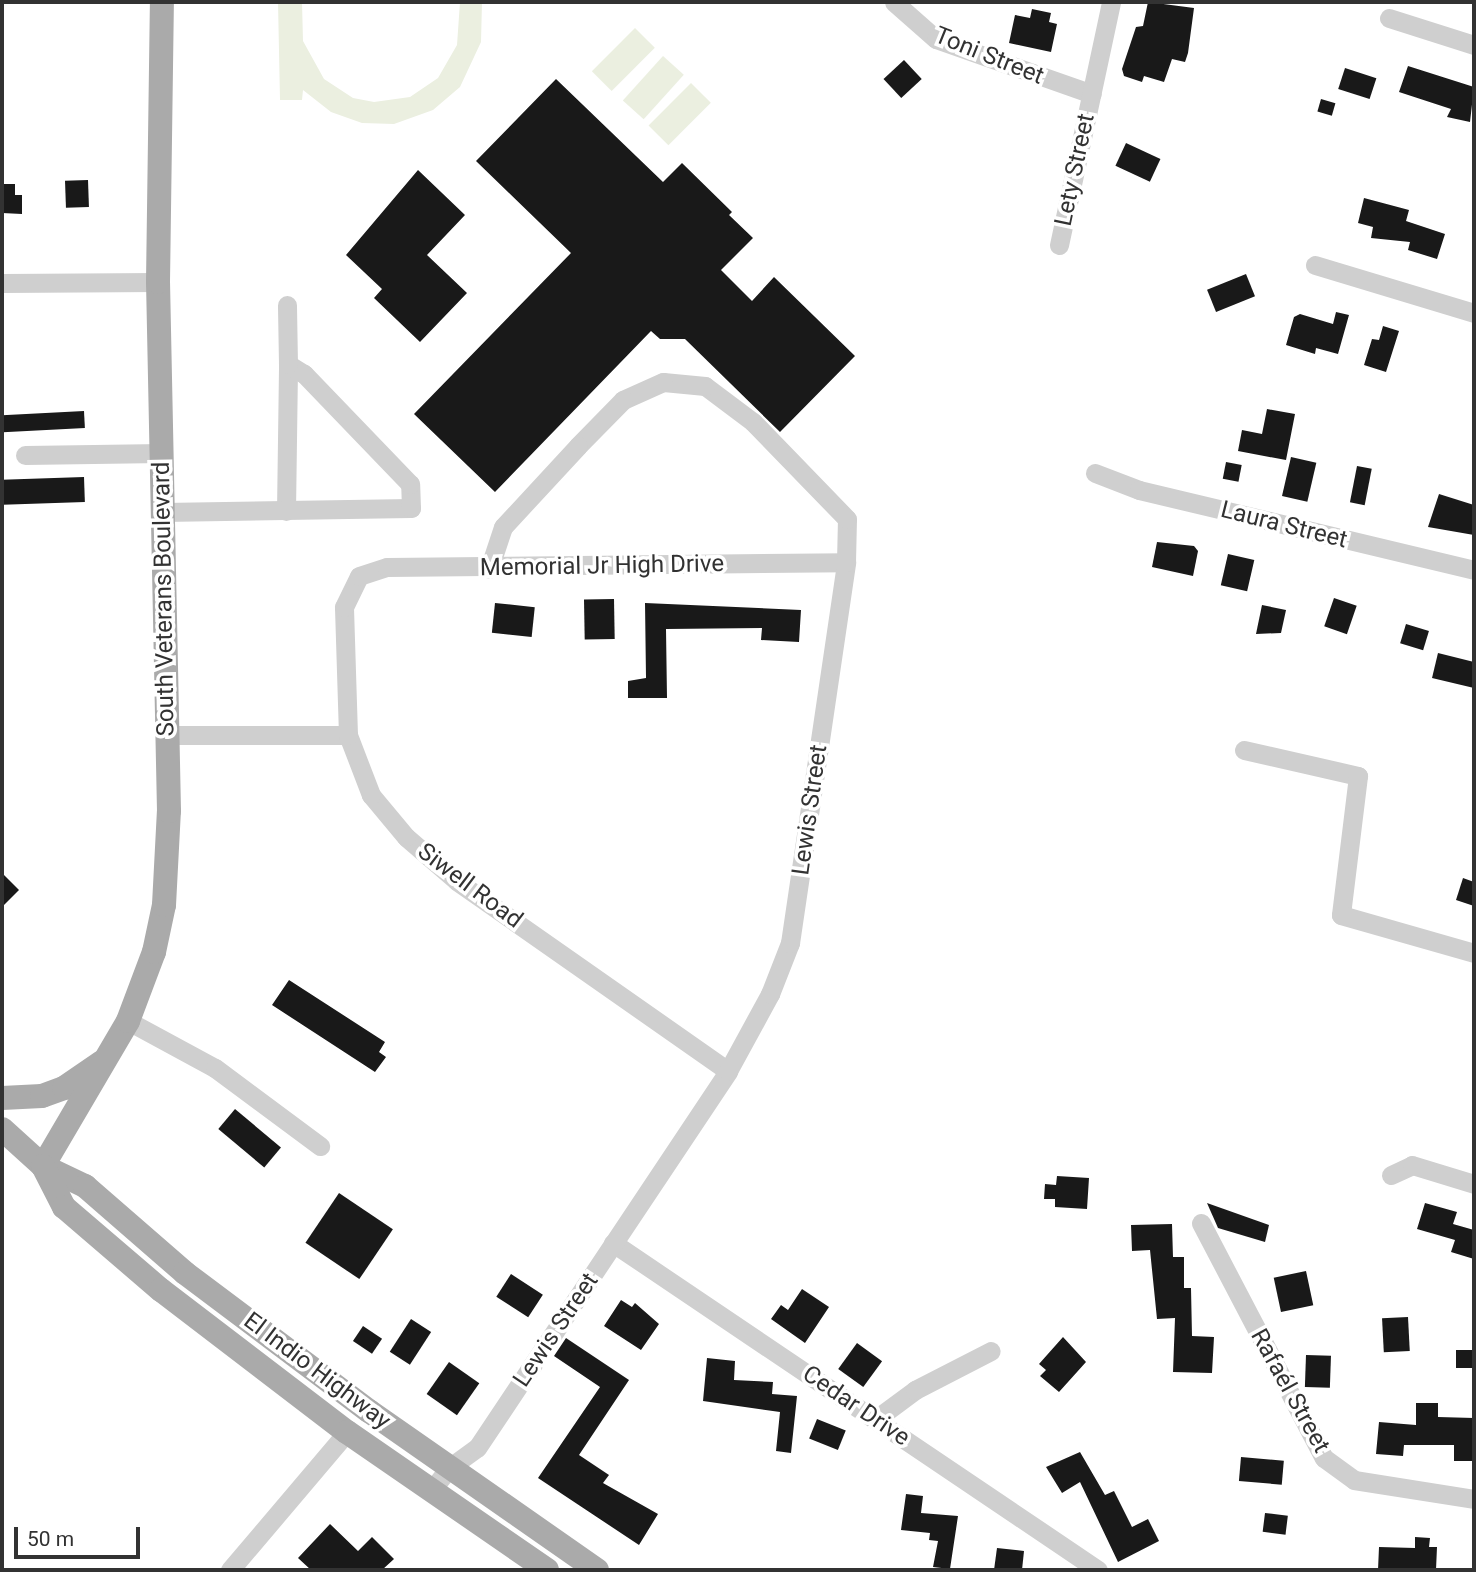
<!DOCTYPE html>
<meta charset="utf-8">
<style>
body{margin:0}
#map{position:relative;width:1476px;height:1572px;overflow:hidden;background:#fff;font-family:Roboto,sans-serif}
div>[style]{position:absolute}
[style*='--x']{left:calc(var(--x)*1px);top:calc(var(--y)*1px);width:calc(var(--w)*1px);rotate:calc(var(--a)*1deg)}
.green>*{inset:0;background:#ebefe0;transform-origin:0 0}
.building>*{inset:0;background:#191919;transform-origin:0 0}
.minor>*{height:19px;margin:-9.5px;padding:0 9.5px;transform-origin:9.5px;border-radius:9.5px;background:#cfcfcf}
.major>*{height:24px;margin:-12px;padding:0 12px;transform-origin:12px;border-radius:12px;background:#aaa}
span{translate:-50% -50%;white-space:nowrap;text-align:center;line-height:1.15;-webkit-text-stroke:7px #fff;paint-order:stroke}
.street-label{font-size:24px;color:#323232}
.frame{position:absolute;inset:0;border:4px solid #323232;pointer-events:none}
.scale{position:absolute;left:14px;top:1527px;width:126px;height:32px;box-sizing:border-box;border:4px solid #323232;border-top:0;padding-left:9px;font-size:21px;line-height:24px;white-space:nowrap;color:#323232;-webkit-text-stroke:5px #fff;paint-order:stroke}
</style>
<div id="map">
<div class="green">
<div style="clip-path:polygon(278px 2px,302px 2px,303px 41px,324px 79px,353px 98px,374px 102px,410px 97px,438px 78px,457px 45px,460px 2px,482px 2px,481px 42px,460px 87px,433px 110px,394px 124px,362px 123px,331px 112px,303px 90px,302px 100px,280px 100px)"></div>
<div style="left:635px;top:28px;width:28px;height:61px;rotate:45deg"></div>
<div style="left:663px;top:56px;width:28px;height:60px;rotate:42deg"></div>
<div style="left:691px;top:83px;width:28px;height:60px;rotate:45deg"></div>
</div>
<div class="building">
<div style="clip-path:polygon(1148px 2px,1194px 8px,1188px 53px,1185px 62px,1172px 59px,1164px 82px,1144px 76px,1142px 82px,1124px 76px,1122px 69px,1136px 27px,1143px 26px)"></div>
<div style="clip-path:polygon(1032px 9px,1051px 13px,1049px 22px,1057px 24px,1051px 52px,1009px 43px,1015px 15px,1030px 18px)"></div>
<div style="left:904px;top:60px;width:26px;height:28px;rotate:47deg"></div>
<div style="clip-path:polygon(1408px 66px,1474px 87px,1470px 122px,1447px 117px,1451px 109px,1399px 92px)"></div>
<div style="left:1345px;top:68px;width:33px;height:22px;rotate:18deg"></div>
<div style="clip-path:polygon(556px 79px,663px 182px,682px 163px,732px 212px,729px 215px,753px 238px,721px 270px,752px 301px,774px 277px,855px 356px,780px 432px,685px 339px,660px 339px,651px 331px,495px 492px,414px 414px,571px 253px,476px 161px)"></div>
<div style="left:1321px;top:99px;width:15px;height:13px;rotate:16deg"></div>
<div style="left:1126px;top:143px;width:38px;height:25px;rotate:25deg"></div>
<div style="clip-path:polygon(418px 170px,465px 215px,427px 255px,467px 293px,420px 342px,374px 298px,382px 289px,346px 255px)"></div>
<div style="left:88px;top:180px;width:27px;height:23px;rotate:88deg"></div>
<div style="clip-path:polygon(2px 184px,15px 184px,15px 195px,22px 195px,22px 214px,2px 213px)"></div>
<div style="clip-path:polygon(1364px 198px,1409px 210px,1406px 221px,1445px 234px,1437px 259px,1408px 250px,1410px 242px,1371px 238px,1373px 227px,1358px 223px)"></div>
<div style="left:1246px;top:274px;width:24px;height:42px;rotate:68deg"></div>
<div style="clip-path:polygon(1336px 312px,1349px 315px,1338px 354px,1316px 348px,1315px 354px,1286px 345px,1294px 317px,1300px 314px,1333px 324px)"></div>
<div style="clip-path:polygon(1383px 326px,1399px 331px,1386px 372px,1364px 365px,1372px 339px,1379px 340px)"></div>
<div style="clip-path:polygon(1267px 409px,1295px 414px,1286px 460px,1238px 451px,1242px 430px,1262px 434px)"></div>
<div style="left:84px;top:411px;width:17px;height:82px;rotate:87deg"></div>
<div style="left:1291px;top:457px;width:26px;height:40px;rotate:13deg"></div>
<div style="left:1226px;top:462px;width:16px;height:17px;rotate:11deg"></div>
<div style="left:1357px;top:466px;width:15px;height:37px;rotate:11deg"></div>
<div style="left:84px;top:477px;width:25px;height:82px;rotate:88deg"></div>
<div style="clip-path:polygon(1439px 494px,1474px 505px,1474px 535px,1428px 527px)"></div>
<div style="clip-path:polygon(1157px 542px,1194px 546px,1198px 551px,1193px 576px,1152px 567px)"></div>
<div style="left:1228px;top:554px;width:27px;height:32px;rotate:13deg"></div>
<div style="left:1334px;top:598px;width:24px;height:30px;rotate:19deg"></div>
<div style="left:614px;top:599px;width:40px;height:30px;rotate:89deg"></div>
<div style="left:495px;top:603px;width:40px;height:30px;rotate:6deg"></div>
<div style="clip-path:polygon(645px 603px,801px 610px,799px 642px,761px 640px,762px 628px,666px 629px,667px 698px,628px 698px,628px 681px,646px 678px)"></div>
<div style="clip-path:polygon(1262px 605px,1286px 610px,1281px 633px,1256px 634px)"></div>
<div style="left:1406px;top:624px;width:24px;height:20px;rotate:17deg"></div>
<div style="clip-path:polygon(1438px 653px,1474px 662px,1474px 688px,1432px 678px)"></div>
<div style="clip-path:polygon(2px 873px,19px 890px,2px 907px)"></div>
<div style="clip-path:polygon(1463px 878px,1474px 882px,1474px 906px,1456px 900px)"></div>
<div style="clip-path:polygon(289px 980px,385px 1042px,379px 1052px,386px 1057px,375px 1072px,272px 1005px)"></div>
<div style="left:235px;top:1109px;width:60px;height:26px;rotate:40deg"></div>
<div style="clip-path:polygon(1057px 1176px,1089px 1178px,1087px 1209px,1055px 1207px,1055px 1199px,1044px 1199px,1045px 1184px,1056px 1185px)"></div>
<div style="left:339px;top:1193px;width:65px;height:60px;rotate:34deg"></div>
<div style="clip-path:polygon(1207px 1203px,1269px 1225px,1265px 1242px,1218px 1228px)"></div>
<div style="clip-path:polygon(1425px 1203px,1457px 1212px,1453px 1224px,1474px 1230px,1474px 1259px,1451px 1252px,1455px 1240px,1417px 1229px)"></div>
<div style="clip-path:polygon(1172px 1224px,1173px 1257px,1184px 1257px,1184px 1288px,1191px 1288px,1192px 1336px,1214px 1337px,1212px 1373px,1173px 1372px,1175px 1318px,1157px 1319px,1150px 1250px,1132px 1251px,1131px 1225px)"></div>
<div style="left:1306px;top:1271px;width:35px;height:33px;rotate:78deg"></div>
<div style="left:511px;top:1274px;width:38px;height:27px;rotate:33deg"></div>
<div style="clip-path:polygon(802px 1289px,829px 1307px,805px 1343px,771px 1319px,781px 1305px,788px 1310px)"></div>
<div style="clip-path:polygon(621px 1300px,632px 1307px,635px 1303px,659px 1324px,641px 1350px,604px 1326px)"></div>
<div style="left:1408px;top:1317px;width:34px;height:26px;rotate:87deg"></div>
<div style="left:411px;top:1319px;width:24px;height:39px;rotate:33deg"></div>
<div style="left:363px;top:1326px;width:23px;height:18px;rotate:34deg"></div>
<div style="clip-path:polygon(1063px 1337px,1086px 1362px,1059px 1392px,1040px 1376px,1046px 1370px,1039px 1364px)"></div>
<div style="clip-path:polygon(566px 1338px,629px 1380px,579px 1455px,609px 1475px,603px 1483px,658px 1514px,639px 1545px,538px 1478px,600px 1387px,554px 1356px)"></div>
<div style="left:857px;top:1343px;width:31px;height:32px;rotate:36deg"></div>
<div style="left:1456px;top:1350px;width:18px;height:18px"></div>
<div style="left:1306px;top:1355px;width:25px;height:32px;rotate:2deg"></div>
<div style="clip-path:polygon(707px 1358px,735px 1361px,734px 1380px,773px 1382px,772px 1394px,797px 1396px,791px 1453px,776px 1451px,780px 1412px,703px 1401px)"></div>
<div style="left:449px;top:1362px;width:37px;height:39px;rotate:35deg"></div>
<div style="clip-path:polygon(1416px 1403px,1438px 1403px,1438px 1417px,1474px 1418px,1474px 1461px,1454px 1461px,1454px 1445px,1404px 1445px,1403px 1456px,1376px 1454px,1379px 1422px,1416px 1425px)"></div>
<div style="left:817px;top:1419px;width:31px;height:21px;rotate:22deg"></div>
<div style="clip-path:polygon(1080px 1452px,1105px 1495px,1114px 1491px,1132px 1527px,1148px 1519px,1159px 1541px,1118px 1562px,1080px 1482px,1062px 1493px,1046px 1467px)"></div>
<div style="left:1241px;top:1457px;width:43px;height:24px;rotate:5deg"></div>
<div style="clip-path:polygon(906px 1494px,923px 1496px,921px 1513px,958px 1516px,950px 1569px,933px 1567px,938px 1541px,929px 1540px,930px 1533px,901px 1530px)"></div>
<div style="left:1265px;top:1513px;width:23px;height:19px;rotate:7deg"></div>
<div style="clip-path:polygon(330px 1524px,358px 1551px,372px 1537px,394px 1559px,382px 1570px,311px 1570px,298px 1558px)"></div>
<div style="clip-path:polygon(1415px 1537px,1430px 1538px,1429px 1547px,1437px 1547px,1436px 1570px,1378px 1570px,1379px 1547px,1415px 1548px)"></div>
<div style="clip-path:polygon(997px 1548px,1024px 1551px,1022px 1570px,994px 1570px)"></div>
</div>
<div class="minor">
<div style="--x:894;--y:2;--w:56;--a:41.4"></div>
<div style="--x:936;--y:39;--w:165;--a:19.4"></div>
<div style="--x:1389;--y:18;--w:89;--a:17.6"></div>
<div style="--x:1059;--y:245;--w:249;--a:-77.9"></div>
<div style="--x:1315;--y:265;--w:166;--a:16.8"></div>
<div style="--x:2;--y:283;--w:156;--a:-0.4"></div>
<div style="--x:25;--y:455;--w:137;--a:-0.8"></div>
<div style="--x:1095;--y:473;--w:47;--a:21.1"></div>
<div style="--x:1139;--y:490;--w:344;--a:13.4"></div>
<div style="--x:286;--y:511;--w:147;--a:-89.2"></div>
<div style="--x:163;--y:512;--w:248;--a:-0.9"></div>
<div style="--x:411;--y:508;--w:24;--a:-92"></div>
<div style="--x:410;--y:484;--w:153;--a:-133.9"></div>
<div style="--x:304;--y:374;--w:19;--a:-148"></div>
<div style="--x:288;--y:364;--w:59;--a:-91"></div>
<div style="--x:167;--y:735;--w:181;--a:0"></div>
<div style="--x:1244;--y:750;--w:117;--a:12.8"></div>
<div style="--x:1358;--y:776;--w:140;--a:97"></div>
<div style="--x:1341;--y:915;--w:138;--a:15.9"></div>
<div style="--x:128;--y:1021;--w:99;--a:28.4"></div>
<div style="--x:215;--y:1068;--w:131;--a:36.6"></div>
<div style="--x:728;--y:1071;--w:331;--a:-145"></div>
<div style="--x:457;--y:881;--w:67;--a:-139.2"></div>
<div style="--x:406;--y:837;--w:55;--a:-129.8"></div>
<div style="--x:371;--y:795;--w:64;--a:-111"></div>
<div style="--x:348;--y:735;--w:128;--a:-91.8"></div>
<div style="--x:344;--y:607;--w:34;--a:-64"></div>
<div style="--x:359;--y:576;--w:29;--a:-18"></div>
<div style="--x:387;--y:567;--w:459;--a:-0.6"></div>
<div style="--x:1391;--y:1175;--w:23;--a:-25"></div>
<div style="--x:1412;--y:1165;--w:65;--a:17"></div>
<div style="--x:1201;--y:1223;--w:265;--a:62.4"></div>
<div style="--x:1324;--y:1458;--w:37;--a:36"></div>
<div style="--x:1354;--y:1480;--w:121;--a:9"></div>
<div style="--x:613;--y:1243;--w:585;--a:33.99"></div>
<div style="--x:876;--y:1419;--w:49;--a:-36.6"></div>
<div style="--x:915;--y:1390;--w:85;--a:-27.2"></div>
<div style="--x:431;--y:1491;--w:29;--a:-52"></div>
<div style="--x:449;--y:1468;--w:34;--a:-36"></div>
<div style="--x:477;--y:1448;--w:453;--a:-56.3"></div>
<div style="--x:728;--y:1071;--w:88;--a:-61.4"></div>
<div style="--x:770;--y:994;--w:55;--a:-68.6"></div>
<div style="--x:790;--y:943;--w:385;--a:-81.6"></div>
<div style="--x:846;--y:562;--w:43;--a:-88.7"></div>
<div style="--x:847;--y:519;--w:135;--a:-134.1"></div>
<div style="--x:753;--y:422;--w:60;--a:-143.1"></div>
<div style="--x:705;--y:386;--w:42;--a:-174.6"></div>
<div style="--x:663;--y:382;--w:44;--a:155.8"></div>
<div style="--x:623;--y:400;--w:64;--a:134.4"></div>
<div style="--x:578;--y:446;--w:110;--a:132.8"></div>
<div style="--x:503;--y:527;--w:44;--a:108.4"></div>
<div style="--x:230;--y:1570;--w:181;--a:-49.7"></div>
</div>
<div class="major">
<div style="--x:2;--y:1098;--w:40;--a:-2.9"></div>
<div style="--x:42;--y:1096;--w:23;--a:-20"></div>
<div style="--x:64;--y:1088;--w:46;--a:-34.4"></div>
<div style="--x:2;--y:1129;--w:55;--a:42.1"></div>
<div style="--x:43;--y:1166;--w:47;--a:25.5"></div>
<div style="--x:85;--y:1186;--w:133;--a:41"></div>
<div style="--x:185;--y:1273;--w:230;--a:36.9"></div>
<div style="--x:369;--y:1411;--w:278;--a:34.9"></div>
<div style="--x:43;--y:1166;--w:168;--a:-59.6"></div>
<div style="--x:128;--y:1021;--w:74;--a:-69.4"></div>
<div style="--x:154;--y:952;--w:48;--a:-78"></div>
<div style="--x:164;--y:905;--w:94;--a:-87"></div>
<div style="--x:169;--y:811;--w:529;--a:-91.19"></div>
<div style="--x:158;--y:282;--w:280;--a:-89.2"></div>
<div style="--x:43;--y:1166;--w:46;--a:62.9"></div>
<div style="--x:64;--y:1207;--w:128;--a:40.6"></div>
<div style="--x:161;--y:1290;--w:234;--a:37.4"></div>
<div style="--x:347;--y:1432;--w:243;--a:34.6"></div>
</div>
<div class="street-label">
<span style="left:989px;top:56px;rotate:22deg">Toni Street</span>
<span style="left:1075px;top:170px;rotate:-78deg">Lety Street</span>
<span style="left:1284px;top:525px;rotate:14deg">Laura Street</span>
<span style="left:602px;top:566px;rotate:-1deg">Memorial Jr High Drive</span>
<span style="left:164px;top:599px;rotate:-91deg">South Veterans Boulevard</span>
<span style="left:810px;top:810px;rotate:-82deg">Lewis Street</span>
<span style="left:470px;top:886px;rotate:37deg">Siwell Road</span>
<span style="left:556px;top:1330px;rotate:-56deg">Lewis Street</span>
<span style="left:317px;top:1371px;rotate:37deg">El Indio Highway</span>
<span style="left:1290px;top:1391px;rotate:61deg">Rafaél Street</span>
<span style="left:856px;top:1406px;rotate:34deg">Cedar Drive</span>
</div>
<div class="frame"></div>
<div class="scale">50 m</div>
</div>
